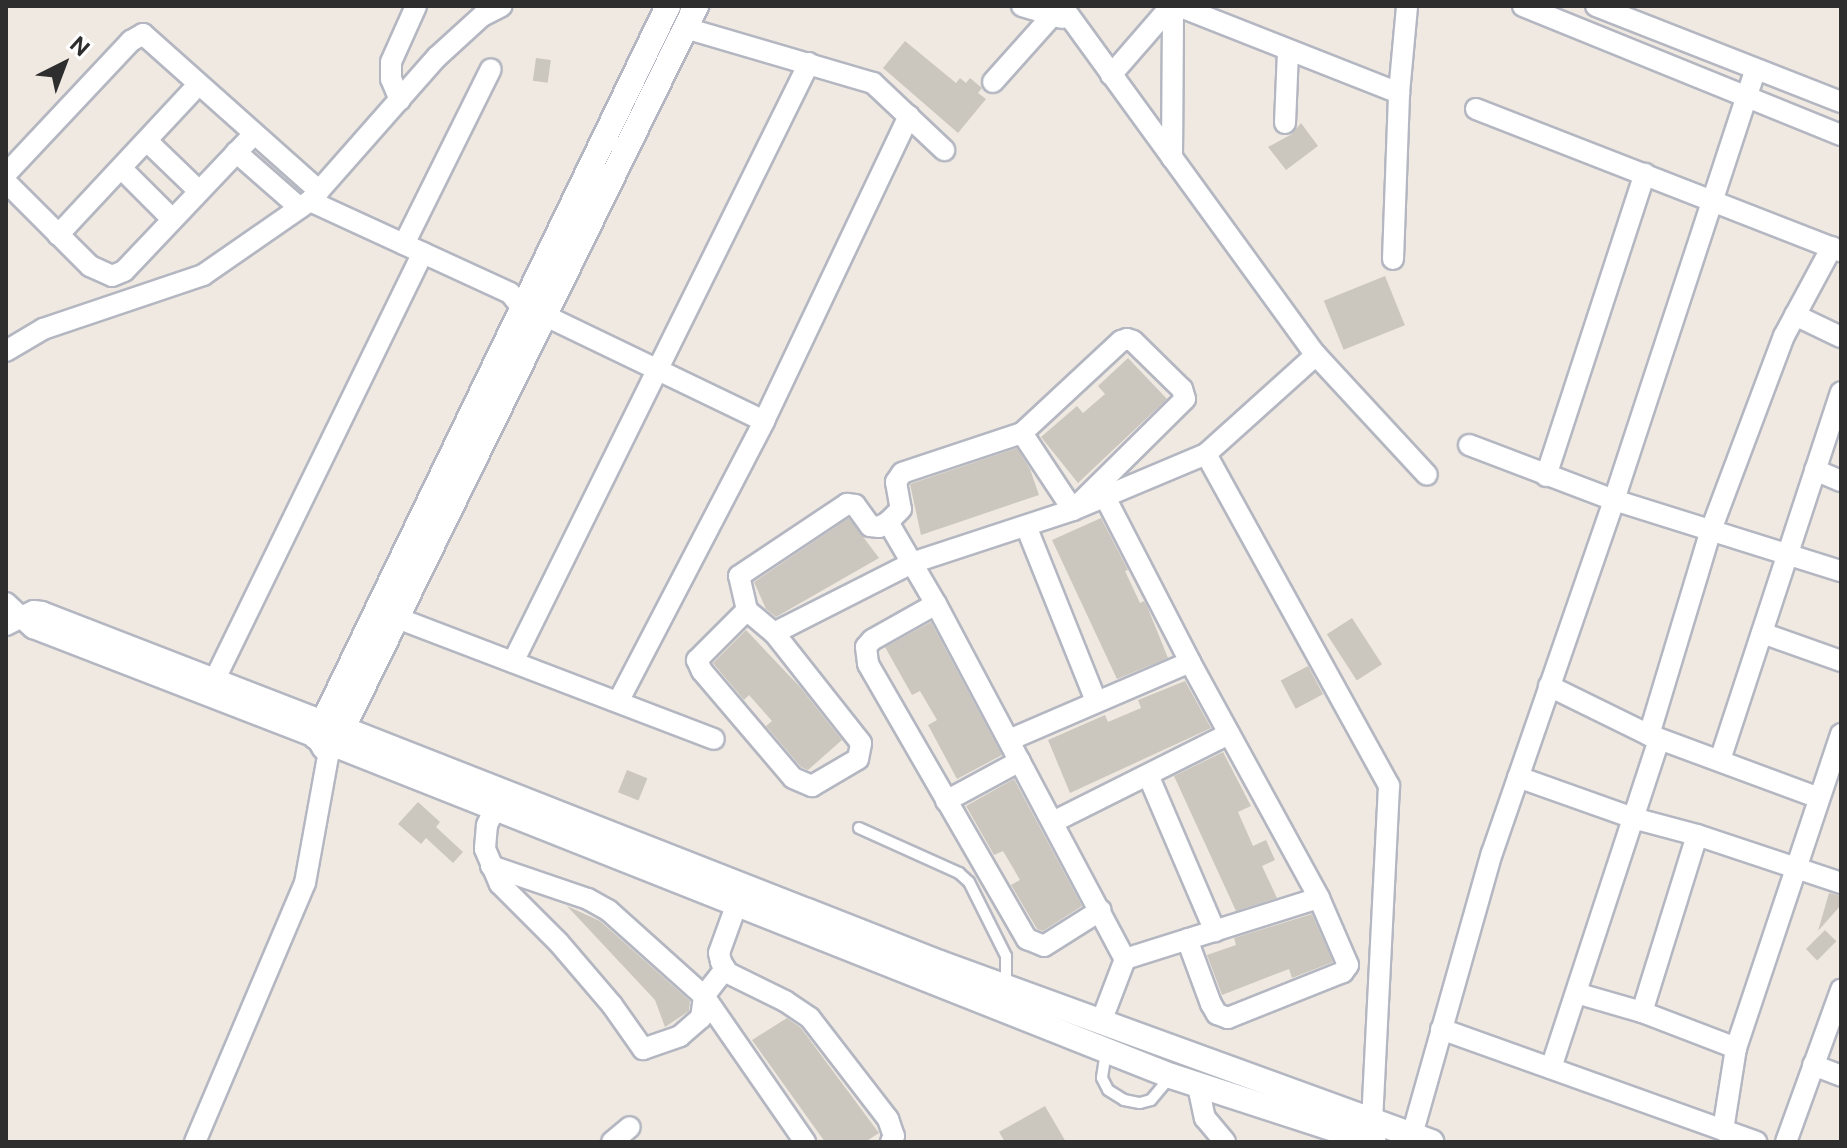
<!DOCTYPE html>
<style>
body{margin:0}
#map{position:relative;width:1847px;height:1148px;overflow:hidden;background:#efe9e1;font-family:"Public Sans",sans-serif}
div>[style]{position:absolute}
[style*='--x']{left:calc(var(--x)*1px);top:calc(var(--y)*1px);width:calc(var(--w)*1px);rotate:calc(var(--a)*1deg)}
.building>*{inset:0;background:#cbc7bf;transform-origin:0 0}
.roads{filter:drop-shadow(2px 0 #b4b7c1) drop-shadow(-2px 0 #b4b7c1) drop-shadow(0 2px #b4b7c1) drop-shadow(0 -2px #b4b7c1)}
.service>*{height:10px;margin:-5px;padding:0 5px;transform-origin:5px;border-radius:5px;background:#fff}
.minor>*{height:20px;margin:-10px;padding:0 10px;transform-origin:10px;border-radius:10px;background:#fff}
.tertiary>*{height:24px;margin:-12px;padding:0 12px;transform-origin:12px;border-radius:12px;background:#fff}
span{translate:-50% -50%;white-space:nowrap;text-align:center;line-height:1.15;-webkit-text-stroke:6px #fff;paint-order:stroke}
.frame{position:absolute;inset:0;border:8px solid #2e2e2e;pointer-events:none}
.north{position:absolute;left:24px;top:24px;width:80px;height:80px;-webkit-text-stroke:6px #fff;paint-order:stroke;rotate:42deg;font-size:22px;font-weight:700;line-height:32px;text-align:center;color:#2e2e2e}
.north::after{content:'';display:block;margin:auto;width:28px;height:36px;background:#2e2e2e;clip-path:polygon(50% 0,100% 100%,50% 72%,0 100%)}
</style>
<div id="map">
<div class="building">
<div style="clip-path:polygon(905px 41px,956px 83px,960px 78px,966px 83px,970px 78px,982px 88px,978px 93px,986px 99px,958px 133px,883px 68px)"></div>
<div style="left:536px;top:58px;width:15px;height:23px;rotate:8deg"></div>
<div style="clip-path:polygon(1301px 123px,1318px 146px,1286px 170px,1268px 147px,1292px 134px)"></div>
<div style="left:1385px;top:276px;width:53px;height:66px;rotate:68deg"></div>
<div style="clip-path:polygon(1128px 358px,1167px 399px,1078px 483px,1041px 437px,1077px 406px,1083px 413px,1105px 394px,1098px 386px)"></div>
<div style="clip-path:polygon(1017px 448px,1030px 469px,1039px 495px,921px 535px,910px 484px)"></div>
<div style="clip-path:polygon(849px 518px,879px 558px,776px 617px,766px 609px,754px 582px)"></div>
<div style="clip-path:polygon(1101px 518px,1128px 570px,1125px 571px,1140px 603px,1144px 601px,1147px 606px,1168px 658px,1117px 679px,1052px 540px)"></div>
<div style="left:1352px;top:618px;width:55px;height:30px;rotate:57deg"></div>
<div style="clip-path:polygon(931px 622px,1002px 755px,957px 779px,928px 725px,937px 720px,920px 691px,912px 695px,885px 647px)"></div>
<div style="clip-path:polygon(746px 630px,800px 687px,842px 740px,808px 770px,801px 767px,766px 726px,772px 721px,749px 695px,744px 700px,713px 663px)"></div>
<div style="left:1308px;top:666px;width:32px;height:31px;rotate:62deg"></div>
<div style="clip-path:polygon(1185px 681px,1211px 728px,1070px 793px,1048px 740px,1105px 715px,1108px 722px,1141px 708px,1138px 700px)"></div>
<div style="clip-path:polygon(1223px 752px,1251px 806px,1238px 812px,1253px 846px,1266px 840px,1275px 860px,1262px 866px,1277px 898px,1236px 911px,1174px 776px)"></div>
<div style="left:627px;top:770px;width:22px;height:24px;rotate:22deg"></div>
<div style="clip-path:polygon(1014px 779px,1082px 906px,1043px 931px,1037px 929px,1011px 885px,1020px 880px,1003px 851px,994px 855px,966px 806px)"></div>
<div style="clip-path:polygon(418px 802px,440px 822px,436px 827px,463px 852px,453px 863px,426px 838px,421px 844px,398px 824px)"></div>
<div style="clip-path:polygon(1829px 893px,1841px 896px,1841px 905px,1818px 931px)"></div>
<div style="clip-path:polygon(567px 906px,600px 921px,690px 1001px,689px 1011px,665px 1027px,655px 1000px)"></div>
<div style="clip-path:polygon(1312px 914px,1333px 962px,1292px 978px,1289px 969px,1222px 995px,1207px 955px,1236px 945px,1234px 938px)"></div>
<div style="left:1825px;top:930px;width:16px;height:27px;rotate:45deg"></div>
<div style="clip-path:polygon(787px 1018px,801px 1028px,879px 1133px,865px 1142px,825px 1142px,752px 1040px)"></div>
<div style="clip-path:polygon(1045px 1106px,1066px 1142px,1005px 1142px,999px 1132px)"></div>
</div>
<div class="roads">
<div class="service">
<div style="--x:859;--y:828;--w:110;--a:24.2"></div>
<div style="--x:959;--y:873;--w:13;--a:42"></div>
<div style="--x:969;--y:882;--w:83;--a:63.4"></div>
<div style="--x:1006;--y:956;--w:31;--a:90"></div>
<div style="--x:1106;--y:1052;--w:26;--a:99"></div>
<div style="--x:1102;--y:1078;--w:13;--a:63"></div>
<div style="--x:1108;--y:1090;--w:19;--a:32"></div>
<div style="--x:1124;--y:1100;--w:16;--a:11"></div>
<div style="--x:1140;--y:1103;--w:11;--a:-15"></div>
<div style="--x:1151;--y:1100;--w:30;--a:-50"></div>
</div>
<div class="minor">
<div style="--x:1022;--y:6;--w:42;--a:16.7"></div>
<div style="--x:1062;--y:6;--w:432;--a:54"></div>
<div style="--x:1316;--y:355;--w:163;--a:47.2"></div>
<div style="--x:1178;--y:6;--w:238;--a:21.5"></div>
<div style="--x:1523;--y:6;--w:343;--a:22.1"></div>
<div style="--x:1596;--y:6;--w:263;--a:21.4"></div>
<div style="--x:685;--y:28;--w:196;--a:16.3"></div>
<div style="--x:873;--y:83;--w:98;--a:43.3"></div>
<div style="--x:1111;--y:75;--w:91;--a:-49"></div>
<div style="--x:993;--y:82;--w:90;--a:-48.2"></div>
<div style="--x:400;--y:100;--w:23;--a:-113"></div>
<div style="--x:391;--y:79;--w:17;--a:-90"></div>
<div style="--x:391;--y:62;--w:61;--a:-65.9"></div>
<div style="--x:1476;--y:109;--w:392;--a:21.3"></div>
<div style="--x:1285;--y:123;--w:72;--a:-87.6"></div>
<div style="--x:147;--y:141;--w:72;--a:43.9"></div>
<div style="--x:236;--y:152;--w:85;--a:41.2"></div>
<div style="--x:1172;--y:158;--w:152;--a:-89.6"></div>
<div style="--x:121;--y:168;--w:72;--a:45"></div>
<div style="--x:6;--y:174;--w:183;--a:-46.8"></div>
<div style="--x:131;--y:41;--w:14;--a:-30"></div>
<div style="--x:143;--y:34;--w:236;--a:41.7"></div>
<div style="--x:6;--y:182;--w:119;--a:45"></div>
<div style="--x:90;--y:266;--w:24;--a:24"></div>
<div style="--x:112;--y:276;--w:13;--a:-23"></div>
<div style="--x:124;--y:271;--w:187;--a:-46.5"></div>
<div style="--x:310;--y:201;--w:220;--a:24.7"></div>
<div style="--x:510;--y:293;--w:19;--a:51"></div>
<div style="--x:522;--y:308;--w:23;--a:18"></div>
<div style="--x:544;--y:315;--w:244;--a:25.7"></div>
<div style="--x:58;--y:235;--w:205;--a:-47"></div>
<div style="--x:404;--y:244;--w:195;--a:-63.6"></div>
<div style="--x:1393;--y:259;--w:166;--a:-87.9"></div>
<div style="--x:1399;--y:93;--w:87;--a:-84.7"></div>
<div style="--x:1795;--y:315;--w:51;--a:25.6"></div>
<div style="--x:1127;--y:339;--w:6;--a:18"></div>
<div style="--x:1133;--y:341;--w:69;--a:44.4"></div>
<div style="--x:1182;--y:389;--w:10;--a:73"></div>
<div style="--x:1185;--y:399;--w:158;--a:135.3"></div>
<div style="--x:1073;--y:510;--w:92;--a:-123.5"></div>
<div style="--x:1022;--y:433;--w:135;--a:-42.9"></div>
<div style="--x:1121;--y:341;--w:6;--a:-18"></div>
<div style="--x:6;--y:351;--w:43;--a:-30.7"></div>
<div style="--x:43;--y:329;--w:169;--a:-18.6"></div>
<div style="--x:203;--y:275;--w:130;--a:-34.7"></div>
<div style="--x:310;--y:201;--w:192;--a:-48.6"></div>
<div style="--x:437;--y:57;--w:61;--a:-42.3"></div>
<div style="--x:482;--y:16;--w:22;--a:-27"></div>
<div style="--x:1022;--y:433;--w:126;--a:161.6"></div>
<div style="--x:902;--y:473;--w:11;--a:124"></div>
<div style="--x:896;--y:482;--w:27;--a:80"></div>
<div style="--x:901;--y:509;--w:18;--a:135"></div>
<div style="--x:888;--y:522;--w:95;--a:59.7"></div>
<div style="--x:936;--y:604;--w:402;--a:62"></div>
<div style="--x:1469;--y:445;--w:155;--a:20.8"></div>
<div style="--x:1614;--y:500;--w:238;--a:17.4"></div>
<div style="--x:1206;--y:454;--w:379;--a:61.1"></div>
<div style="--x:1389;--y:786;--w:335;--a:92.9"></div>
<div style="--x:1815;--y:470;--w:28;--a:23"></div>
<div style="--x:1546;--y:476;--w:318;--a:-71.9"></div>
<div style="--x:1105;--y:497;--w:186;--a:62.7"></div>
<div style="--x:1190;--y:662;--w:269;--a:61.3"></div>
<div style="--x:1319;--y:898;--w:73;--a:66.6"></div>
<div style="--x:1348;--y:965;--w:9;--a:126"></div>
<div style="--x:1343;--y:972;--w:124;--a:158.2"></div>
<div style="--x:1228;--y:1018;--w:12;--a:-160"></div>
<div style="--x:1217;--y:1014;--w:12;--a:-121"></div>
<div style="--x:1211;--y:1004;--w:69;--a:-110.3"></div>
<div style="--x:1026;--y:526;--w:188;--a:68.2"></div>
<div style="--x:6;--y:603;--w:37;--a:43"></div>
<div style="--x:33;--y:628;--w:303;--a:21.1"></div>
<div style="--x:316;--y:737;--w:14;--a:60"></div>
<div style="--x:936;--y:604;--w:73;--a:150.6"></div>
<div style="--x:872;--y:640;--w:9;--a:131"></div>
<div style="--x:866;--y:647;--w:17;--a:83"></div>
<div style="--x:868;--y:664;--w:318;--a:60"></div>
<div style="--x:1027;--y:939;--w:18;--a:22"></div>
<div style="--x:1044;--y:946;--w:67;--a:-32.3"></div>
<div style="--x:747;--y:610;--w:71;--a:135"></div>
<div style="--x:697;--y:660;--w:12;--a:66"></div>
<div style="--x:702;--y:671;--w:140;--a:49.6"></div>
<div style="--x:793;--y:778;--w:21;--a:23"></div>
<div style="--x:812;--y:786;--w:53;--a:-30.4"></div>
<div style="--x:858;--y:759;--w:16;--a:-79"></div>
<div style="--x:861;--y:743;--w:140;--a:-128.3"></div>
<div style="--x:774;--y:633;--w:35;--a:-140"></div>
<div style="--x:747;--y:610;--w:35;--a:-103"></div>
<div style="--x:739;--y:576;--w:130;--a:-33.7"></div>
<div style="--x:847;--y:504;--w:8;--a:7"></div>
<div style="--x:855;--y:505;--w:26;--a:54"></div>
<div style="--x:870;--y:526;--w:9;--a:6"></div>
<div style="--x:879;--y:527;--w:10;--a:-29"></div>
<div style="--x:397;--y:618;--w:339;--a:20.9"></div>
<div style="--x:6;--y:625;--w:31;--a:-27"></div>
<div style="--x:34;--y:611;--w:8;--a:7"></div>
<div style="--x:42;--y:612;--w:301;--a:21.2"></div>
<div style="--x:774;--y:633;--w:155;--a:-26.9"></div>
<div style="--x:912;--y:563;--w:169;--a:-18.2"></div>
<div style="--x:1073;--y:510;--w:144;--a:-22.8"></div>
<div style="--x:1206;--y:454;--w:148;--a:-42"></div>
<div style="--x:1762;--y:633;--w:84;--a:19.5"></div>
<div style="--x:513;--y:662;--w:668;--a:-63.7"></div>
<div style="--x:215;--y:679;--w:474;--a:-64"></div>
<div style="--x:1549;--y:686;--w:111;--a:26.1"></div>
<div style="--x:1649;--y:735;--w:181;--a:20.3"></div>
<div style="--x:618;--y:702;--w:317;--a:-62.5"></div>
<div style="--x:764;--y:421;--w:338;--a:-64.6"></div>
<div style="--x:1649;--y:735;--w:214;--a:-73.2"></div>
<div style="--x:1711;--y:530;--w:207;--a:-69.4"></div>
<div style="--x:1784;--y:336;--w:101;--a:-61.7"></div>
<div style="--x:1009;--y:740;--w:197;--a:-23.3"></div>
<div style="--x:1720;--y:760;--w:387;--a:-71.8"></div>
<div style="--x:1148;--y:775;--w:170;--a:66.8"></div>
<div style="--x:1518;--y:777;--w:122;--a:19.6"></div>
<div style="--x:1633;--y:818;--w:66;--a:14.9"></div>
<div style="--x:1697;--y:835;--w:152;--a:18.4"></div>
<div style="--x:946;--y:801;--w:84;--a:-28.4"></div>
<div style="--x:494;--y:810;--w:17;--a:115"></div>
<div style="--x:487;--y:825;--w:24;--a:95"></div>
<div style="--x:485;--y:849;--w:38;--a:67"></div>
<div style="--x:500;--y:884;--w:83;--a:45"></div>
<div style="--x:559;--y:943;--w:82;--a:49.5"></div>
<div style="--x:612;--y:1005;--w:54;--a:54.8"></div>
<div style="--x:643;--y:1049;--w:39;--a:-19"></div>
<div style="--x:680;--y:1036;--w:28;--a:-41"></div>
<div style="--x:701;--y:1018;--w:22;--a:-82"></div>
<div style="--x:704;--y:996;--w:34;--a:-52"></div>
<div style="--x:1053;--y:822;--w:197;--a:-26.6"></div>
<div style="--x:491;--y:866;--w:102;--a:18.8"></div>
<div style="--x:588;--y:899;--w:23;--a:29"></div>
<div style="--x:608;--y:910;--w:129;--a:41.9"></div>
<div style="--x:704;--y:996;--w:178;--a:55.3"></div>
<div style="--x:736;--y:906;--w:50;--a:109.9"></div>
<div style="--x:719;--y:953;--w:9;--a:77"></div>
<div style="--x:721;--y:962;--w:13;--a:58"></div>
<div style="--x:728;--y:973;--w:64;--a:26.2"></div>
<div style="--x:785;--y:1001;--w:30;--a:34"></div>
<div style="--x:810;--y:1018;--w:128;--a:52.3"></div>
<div style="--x:888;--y:1119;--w:18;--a:71"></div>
<div style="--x:894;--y:1136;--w:7;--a:117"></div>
<div style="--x:1576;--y:993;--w:69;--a:16.1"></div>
<div style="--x:1642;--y:1012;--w:101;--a:21"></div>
<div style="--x:1642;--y:1012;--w:185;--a:-72.7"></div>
<div style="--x:1101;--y:1022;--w:67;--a:-69.1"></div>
<div style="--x:1125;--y:959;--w:203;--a:-17.5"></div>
<div style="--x:1441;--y:1029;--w:335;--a:19.7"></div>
<div style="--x:1813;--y:1065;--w:30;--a:21"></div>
<div style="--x:1551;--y:1068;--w:346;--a:-71.8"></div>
<div style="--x:1198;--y:1086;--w:33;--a:78"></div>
<div style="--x:1205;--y:1118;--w:31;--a:50"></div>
<div style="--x:1723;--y:1130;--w:83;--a:-81"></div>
<div style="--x:1736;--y:1048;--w:331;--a:-71.5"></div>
<div style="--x:195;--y:1142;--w:281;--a:-67"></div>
<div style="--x:305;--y:883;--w:129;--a:-79.7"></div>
<div style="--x:328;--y:756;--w:14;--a:-60"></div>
<div style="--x:612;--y:1142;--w:23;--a:-40"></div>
<div style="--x:1410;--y:1142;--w:300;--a:-74.2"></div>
<div style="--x:1492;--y:853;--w:373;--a:-70.9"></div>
<div style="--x:1614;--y:500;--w:453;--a:-71.8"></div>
<div style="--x:1786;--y:1142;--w:162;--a:-70.1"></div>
</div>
<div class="tertiary">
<div style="--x:668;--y:6;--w:811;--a:115.71"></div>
<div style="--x:316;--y:737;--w:920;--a:21.63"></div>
<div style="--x:1171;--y:1076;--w:213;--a:18"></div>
<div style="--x:323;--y:721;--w:663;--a:21.42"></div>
<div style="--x:940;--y:963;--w:523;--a:20.03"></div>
<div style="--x:335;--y:744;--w:822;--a:-63.93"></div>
</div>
</div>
<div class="frame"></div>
<div class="north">N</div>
</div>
